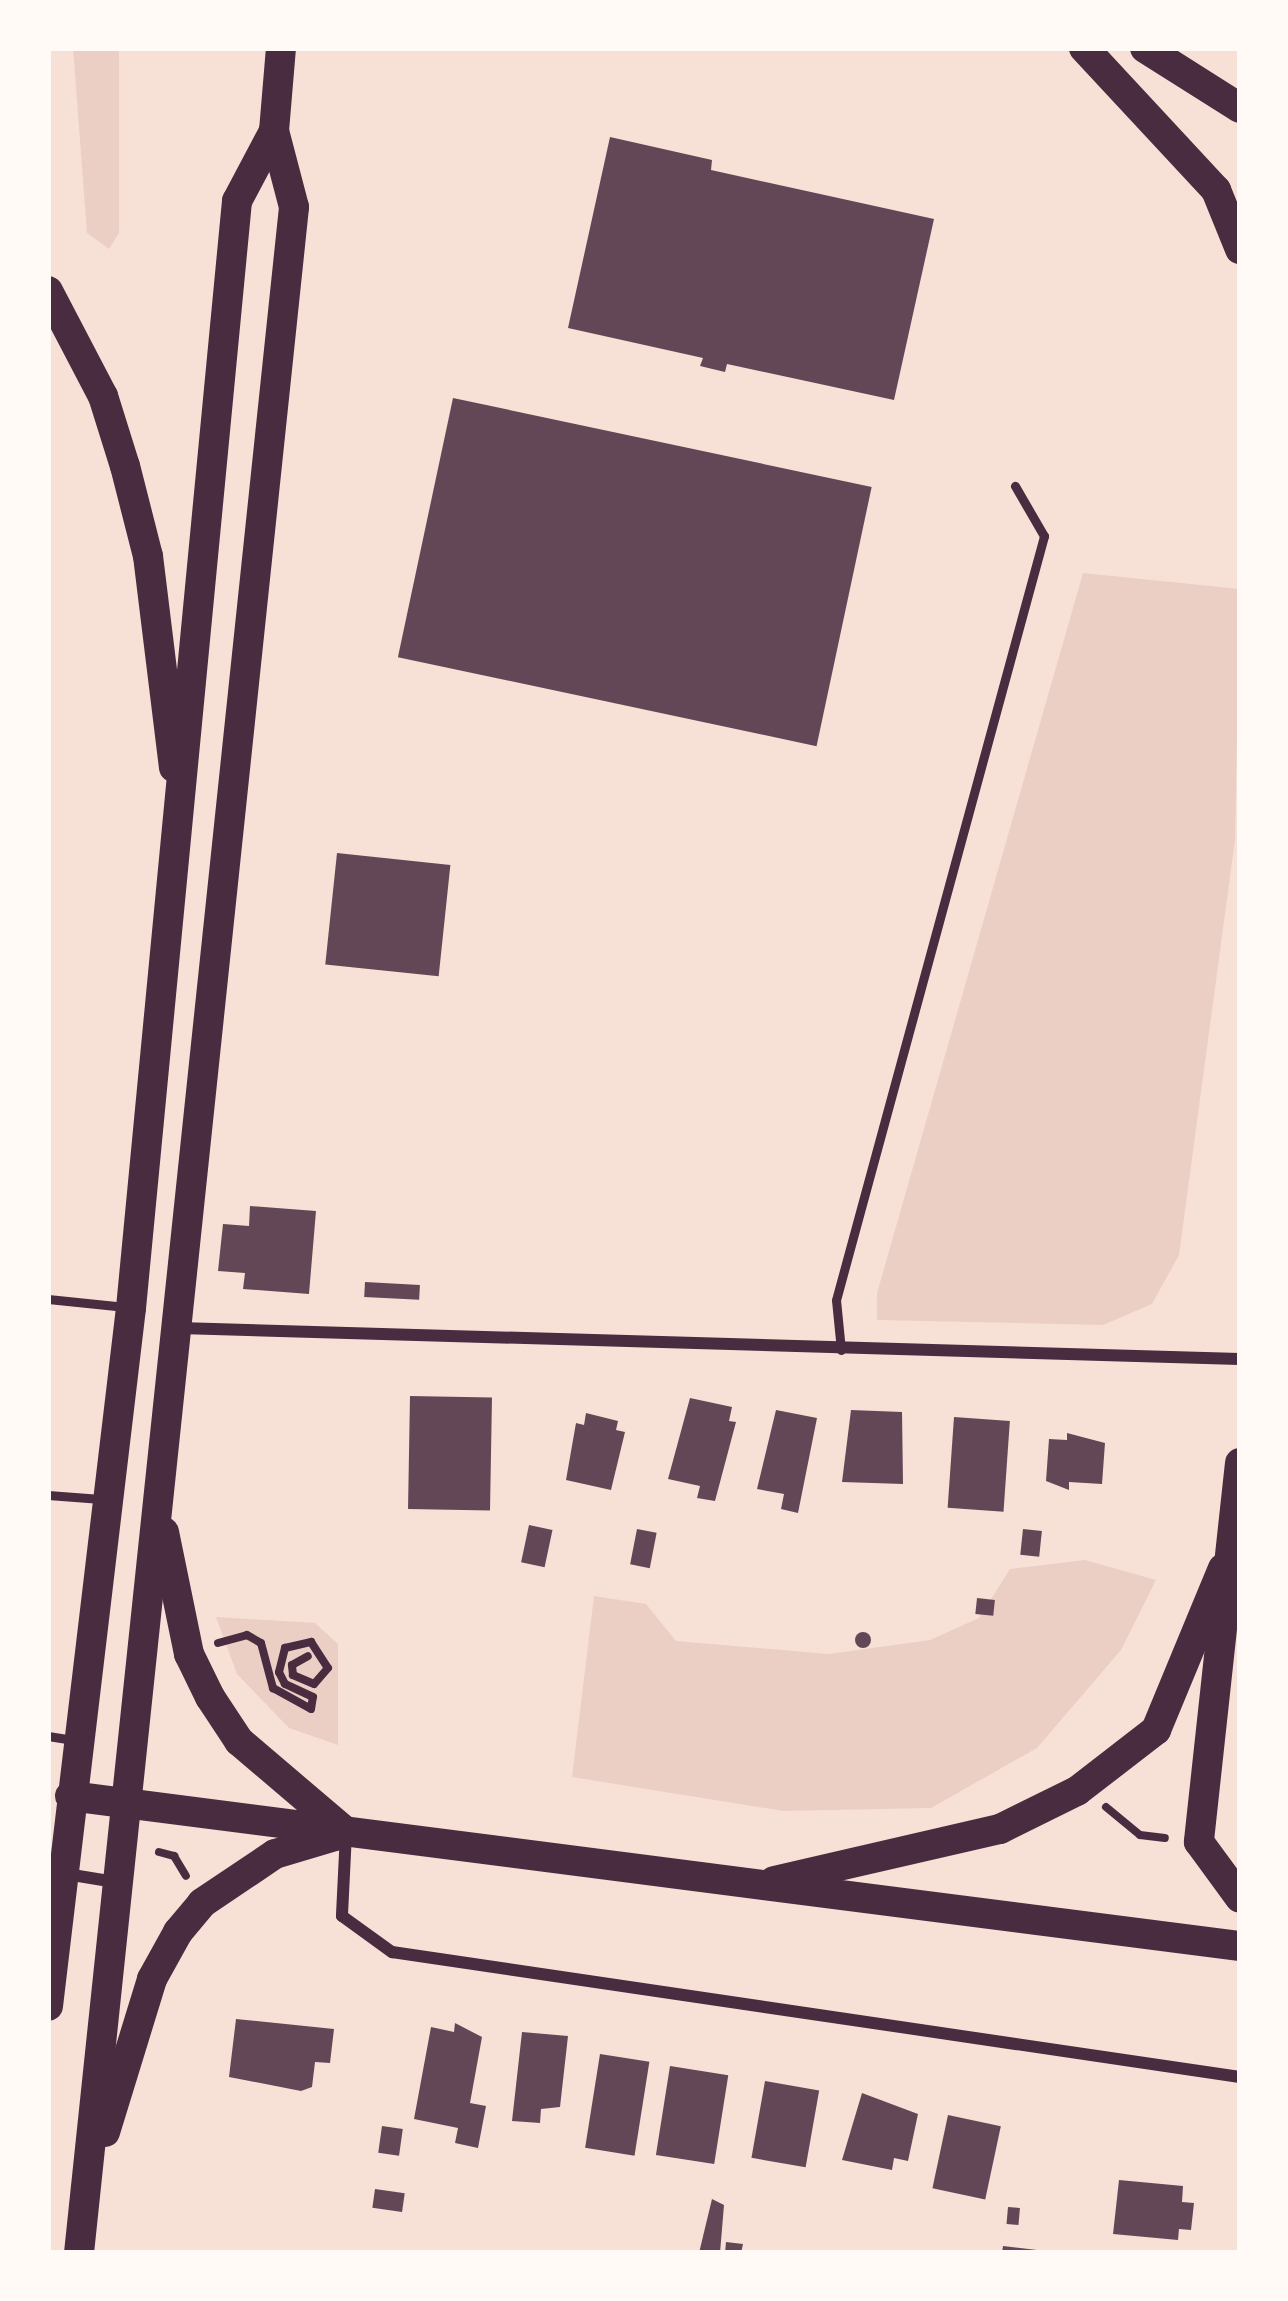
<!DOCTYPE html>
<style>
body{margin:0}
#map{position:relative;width:1288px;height:2301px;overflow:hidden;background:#f7e1d7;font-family:"Asap Condensed",sans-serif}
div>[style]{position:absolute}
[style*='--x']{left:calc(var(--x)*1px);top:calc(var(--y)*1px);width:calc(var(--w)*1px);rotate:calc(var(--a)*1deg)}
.green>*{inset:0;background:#ebcfc5}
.building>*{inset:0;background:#644757;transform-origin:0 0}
.round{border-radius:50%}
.path>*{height:8px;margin:-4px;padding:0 4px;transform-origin:4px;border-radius:4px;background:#4a2c40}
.service>*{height:9px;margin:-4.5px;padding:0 4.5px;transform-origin:4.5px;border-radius:4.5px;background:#4a2c40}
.minor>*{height:12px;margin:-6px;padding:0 6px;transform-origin:6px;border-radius:6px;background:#4a2c40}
.primary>*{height:30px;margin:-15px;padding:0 15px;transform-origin:15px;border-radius:15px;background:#4a2c40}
span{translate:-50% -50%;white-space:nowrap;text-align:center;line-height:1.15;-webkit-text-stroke:9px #fffaf5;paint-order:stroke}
.frame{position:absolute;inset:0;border:51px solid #fffaf5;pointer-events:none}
</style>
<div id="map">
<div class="green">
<div style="clip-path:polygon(73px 48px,119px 48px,119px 233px,109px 249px,87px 233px)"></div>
<div style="clip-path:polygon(1083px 573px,1240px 589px,1235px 840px,1179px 1255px,1152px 1304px,1103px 1325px,877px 1320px,877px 1293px)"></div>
<div style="clip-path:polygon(1085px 1560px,1156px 1580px,1121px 1650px,1037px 1748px,931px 1808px,783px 1811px,572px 1777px,594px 1596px,646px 1604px,676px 1641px,829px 1654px,930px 1640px,979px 1618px,1010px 1569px)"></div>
<div style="clip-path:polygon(216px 1617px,315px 1623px,338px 1644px,338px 1745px,289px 1728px,237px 1674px)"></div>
</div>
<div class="building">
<div style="clip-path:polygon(610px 137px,712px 160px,711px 170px,934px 219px,894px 400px,727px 364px,725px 372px,700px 366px,703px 358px,568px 328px)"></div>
<div style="left:453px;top:398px;width:428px;height:265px;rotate:12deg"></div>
<div style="left:337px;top:853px;width:114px;height:112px;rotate:6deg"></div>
<div style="clip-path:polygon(250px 1206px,316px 1211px,309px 1294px,243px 1289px,245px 1273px,218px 1271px,223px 1224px,249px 1226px)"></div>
<div style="left:365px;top:1282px;width:55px;height:15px;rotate:3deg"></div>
<div style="left:410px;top:1396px;width:82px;height:113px;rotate:1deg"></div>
<div style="clip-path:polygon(690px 1398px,732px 1407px,729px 1421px,736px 1422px,715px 1501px,697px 1498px,700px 1486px,668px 1479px)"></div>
<div style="clip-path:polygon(776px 1410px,817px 1418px,798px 1513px,781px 1509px,784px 1494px,757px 1489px)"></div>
<div style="clip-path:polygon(851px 1410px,902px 1412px,903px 1484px,842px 1482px)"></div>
<div style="clip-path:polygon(586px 1413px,618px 1421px,616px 1430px,625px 1432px,611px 1490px,566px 1480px,576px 1423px,584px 1425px)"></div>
<div style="left:954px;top:1417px;width:56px;height:91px;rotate:4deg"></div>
<div style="clip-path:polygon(1067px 1433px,1105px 1443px,1102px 1484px,1069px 1482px,1069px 1490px,1046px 1481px,1049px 1439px,1067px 1440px)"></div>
<div style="left:529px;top:1525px;width:24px;height:38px;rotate:12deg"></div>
<div style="left:637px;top:1529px;width:20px;height:36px;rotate:11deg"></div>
<div style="left:1023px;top:1529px;width:19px;height:26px;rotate:6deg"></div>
<div style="left:977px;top:1598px;width:18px;height:16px;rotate:6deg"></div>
<div class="round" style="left:855px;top:1632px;width:16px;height:16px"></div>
<div style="clip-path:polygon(236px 2019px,334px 2029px,330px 2063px,315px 2062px,312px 2087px,301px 2091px,229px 2077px)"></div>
<div style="clip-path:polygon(455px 2023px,482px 2037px,470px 2103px,486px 2106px,478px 2148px,455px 2143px,458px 2128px,414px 2119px,431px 2027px,454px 2032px)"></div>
<div style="clip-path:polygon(522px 2032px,568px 2036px,560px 2107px,541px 2109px,540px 2123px,512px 2121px)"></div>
<div style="left:600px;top:2054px;width:50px;height:95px;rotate:9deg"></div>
<div style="left:670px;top:2066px;width:59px;height:90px;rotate:9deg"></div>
<div style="left:765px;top:2081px;width:55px;height:78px;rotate:10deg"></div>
<div style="clip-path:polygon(862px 2093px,918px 2114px,908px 2161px,894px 2158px,892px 2170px,842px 2160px)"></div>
<div style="left:948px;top:2115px;width:54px;height:75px;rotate:12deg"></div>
<div style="left:382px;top:2126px;width:21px;height:27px;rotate:8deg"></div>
<div style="clip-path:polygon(1119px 2180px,1183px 2186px,1182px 2202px,1194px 2203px,1191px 2230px,1179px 2229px,1178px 2240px,1113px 2234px)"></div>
<div style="left:375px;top:2189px;width:30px;height:19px;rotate:8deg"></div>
<div style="clip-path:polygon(712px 2199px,724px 2205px,720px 2253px,699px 2253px)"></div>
<div style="left:1008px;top:2207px;width:12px;height:17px;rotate:5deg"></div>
<div style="clip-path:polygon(726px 2242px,743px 2244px,741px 2253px,725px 2253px)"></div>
<div style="clip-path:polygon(1003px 2246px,1037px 2250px,1037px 2253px,1002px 2253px)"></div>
</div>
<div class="path">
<div style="--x:218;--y:1643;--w:30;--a:-15"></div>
<div style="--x:247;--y:1635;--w:16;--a:30"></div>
<div style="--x:261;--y:1643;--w:47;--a:75.1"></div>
<div style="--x:273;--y:1688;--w:43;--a:28.9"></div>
<div style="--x:311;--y:1709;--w:12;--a:-81"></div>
<div style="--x:313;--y:1697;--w:31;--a:-155"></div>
<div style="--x:285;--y:1684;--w:13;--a:-117"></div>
<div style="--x:279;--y:1672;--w:25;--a:-76"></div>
<div style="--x:285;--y:1648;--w:27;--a:-13"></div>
<div style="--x:311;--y:1642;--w:31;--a:57"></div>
<div style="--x:328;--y:1668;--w:21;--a:131"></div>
<div style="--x:314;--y:1684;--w:23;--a:-157"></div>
<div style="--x:293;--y:1675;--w:10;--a:-96"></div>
<div style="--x:292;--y:1665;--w:18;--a:-29"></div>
<div style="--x:1106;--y:1807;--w:44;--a:39.5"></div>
<div style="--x:1140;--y:1835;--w:25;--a:7"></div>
<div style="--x:159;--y:1852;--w:16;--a:15"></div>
<div style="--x:174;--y:1856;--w:23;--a:59"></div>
</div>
<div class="service">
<div style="--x:48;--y:1299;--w:78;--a:5.9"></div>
<div style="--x:841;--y:1350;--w:50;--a:-95.7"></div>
<div style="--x:836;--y:1300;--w:792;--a:-74.77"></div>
<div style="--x:1044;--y:536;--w:58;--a:-120.1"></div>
<div style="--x:48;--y:1495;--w:53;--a:4.3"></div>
<div style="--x:48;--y:1736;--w:24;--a:9"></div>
</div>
<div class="minor">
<div style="--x:179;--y:1328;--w:1061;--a:1.67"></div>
<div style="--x:346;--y:1833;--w:83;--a:92.8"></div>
<div style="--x:342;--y:1916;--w:62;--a:35.8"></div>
<div style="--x:392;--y:1952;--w:857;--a:8.39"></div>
<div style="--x:48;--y:1871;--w:68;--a:9.3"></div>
</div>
<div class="primary">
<div style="--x:1084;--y:48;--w:194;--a:47.1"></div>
<div style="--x:1216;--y:190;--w:64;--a:67.9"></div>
<div style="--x:1145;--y:48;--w:112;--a:32.3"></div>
<div style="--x:48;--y:291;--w:119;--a:62.4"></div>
<div style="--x:103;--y:396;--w:73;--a:72.6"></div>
<div style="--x:125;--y:466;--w:93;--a:75.7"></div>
<div style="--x:148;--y:556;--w:213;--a:83"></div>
<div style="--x:1240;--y:1463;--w:381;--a:96.2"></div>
<div style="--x:1199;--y:1842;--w:69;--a:53.8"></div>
<div style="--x:164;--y:1532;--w:125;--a:78.4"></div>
<div style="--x:189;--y:1654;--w:48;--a:64"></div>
<div style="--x:210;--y:1697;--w:53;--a:56.6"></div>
<div style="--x:239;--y:1741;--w:140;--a:40.4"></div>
<div style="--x:70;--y:1796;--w:1180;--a:7.31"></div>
<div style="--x:774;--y:1881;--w:232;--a:-13"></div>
<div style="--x:1000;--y:1829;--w:86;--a:-26.3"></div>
<div style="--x:1077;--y:1791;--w:100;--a:-37.7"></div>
<div style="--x:1156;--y:1730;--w:175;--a:-67.5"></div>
<div style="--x:48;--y:2006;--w:703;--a:-83.22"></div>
<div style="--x:131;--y:1308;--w:1112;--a:-84.53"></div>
<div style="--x:237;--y:201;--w:79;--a:-62.1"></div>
<div style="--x:105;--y:2132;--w:160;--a:-72.9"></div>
<div style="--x:152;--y:1979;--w:54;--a:-61"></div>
<div style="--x:178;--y:1932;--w:38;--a:-50"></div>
<div style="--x:202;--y:1903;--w:88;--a:-33.9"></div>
<div style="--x:275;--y:1854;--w:63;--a:-16.7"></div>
<div style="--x:79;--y:2253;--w:2057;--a:-84"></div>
<div style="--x:294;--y:207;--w:79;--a:-104.7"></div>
<div style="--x:274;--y:131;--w:83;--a:-85.2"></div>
</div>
<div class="frame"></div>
</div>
